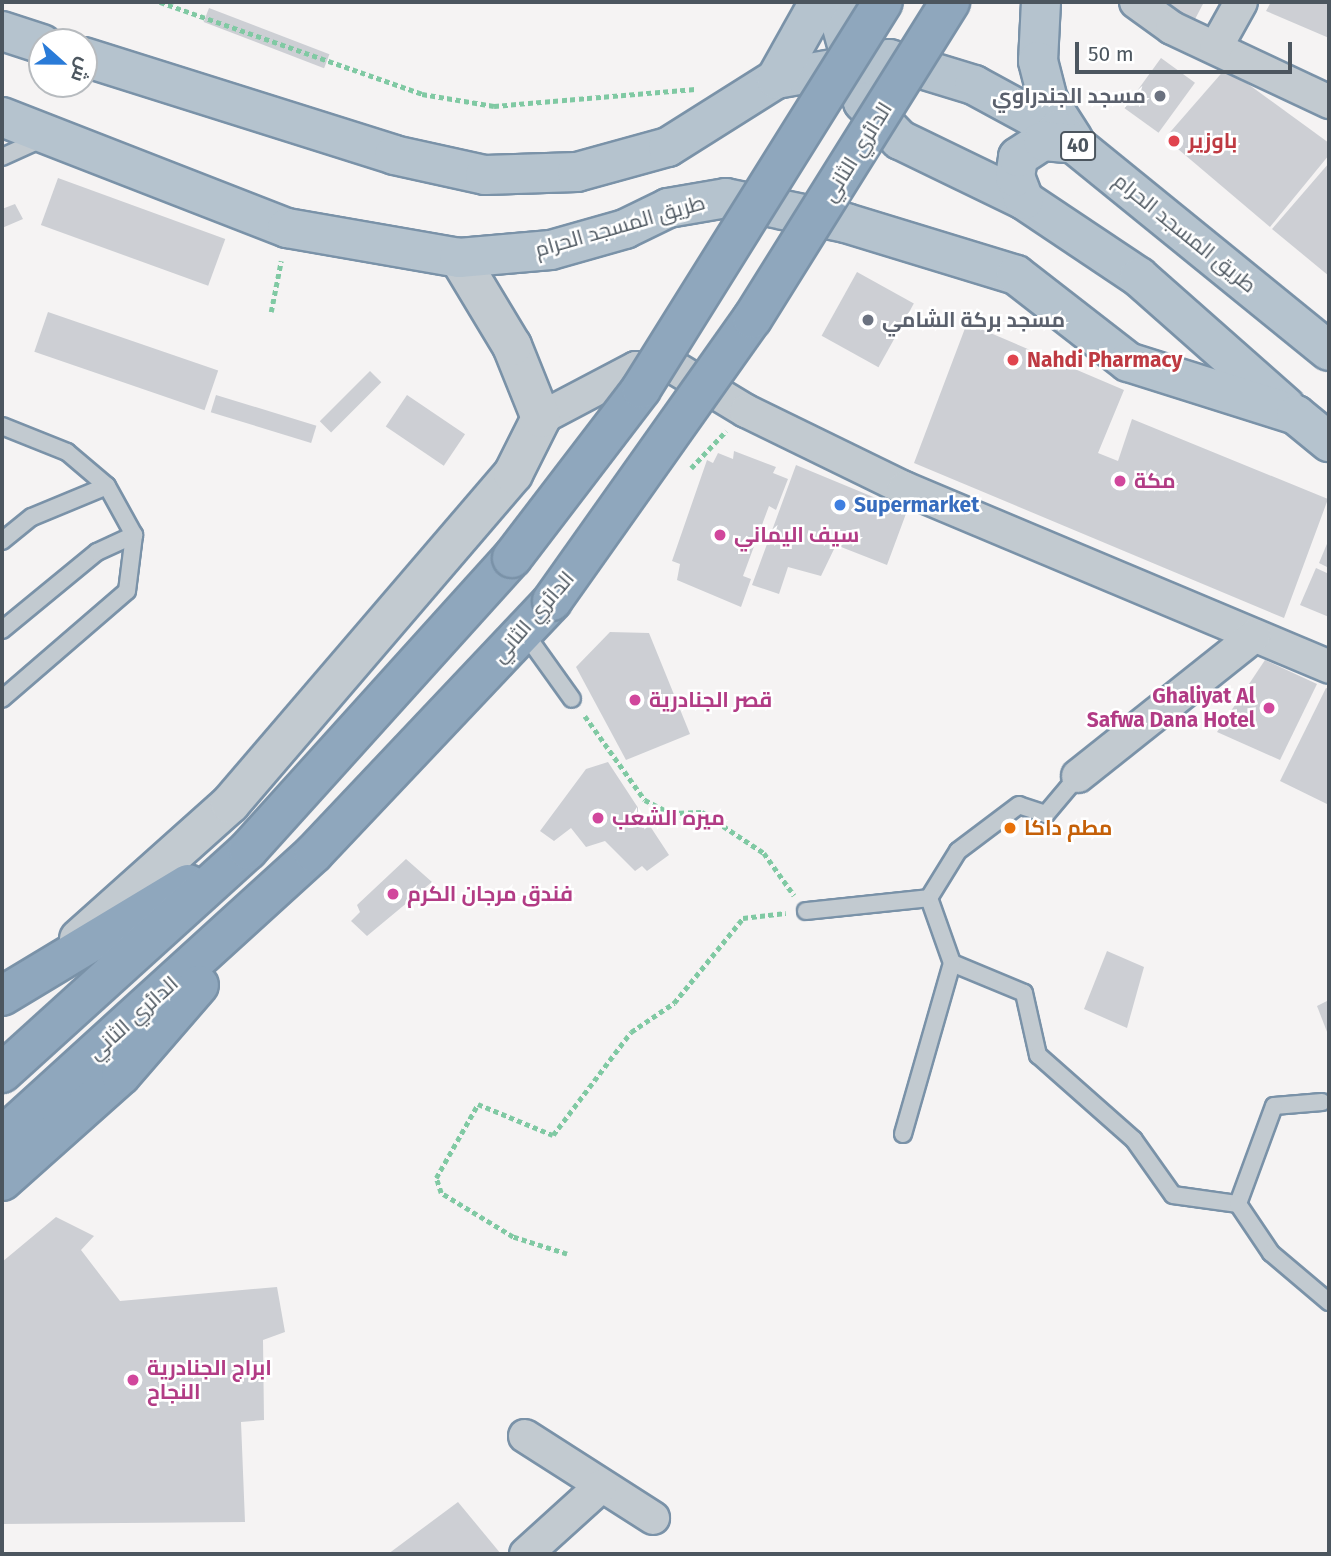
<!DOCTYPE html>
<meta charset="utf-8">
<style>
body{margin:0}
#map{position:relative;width:1331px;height:1556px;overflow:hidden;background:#f5f3f3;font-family:"Fira Sans",Cairo,sans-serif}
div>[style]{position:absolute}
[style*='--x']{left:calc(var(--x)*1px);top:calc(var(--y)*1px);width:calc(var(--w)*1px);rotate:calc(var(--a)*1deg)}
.building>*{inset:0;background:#cdcfd4;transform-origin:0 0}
.path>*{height:4.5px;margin-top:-2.25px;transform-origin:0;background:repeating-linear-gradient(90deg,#80c9a3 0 5px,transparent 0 8.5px)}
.roads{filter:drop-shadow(2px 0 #7a92a8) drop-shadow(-2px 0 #7a92a8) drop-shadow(0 2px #7a92a8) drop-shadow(0 -2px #7a92a8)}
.service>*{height:16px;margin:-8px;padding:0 8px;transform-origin:8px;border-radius:8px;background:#c2cad0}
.minor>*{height:32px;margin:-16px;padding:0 16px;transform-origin:16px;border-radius:16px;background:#c2cad0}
.tertiary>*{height:38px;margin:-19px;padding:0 19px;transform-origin:19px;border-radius:19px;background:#c2cad0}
.primary>*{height:38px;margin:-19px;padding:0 19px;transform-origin:19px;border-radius:19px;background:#b5c3ce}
.motorway>*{height:38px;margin:-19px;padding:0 19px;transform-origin:19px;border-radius:19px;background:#8fa7bd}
.bridges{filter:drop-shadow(2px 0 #7a92a8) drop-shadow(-2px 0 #7a92a8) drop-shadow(0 2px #7a92a8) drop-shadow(0 -2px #7a92a8)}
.motorway-bridge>*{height:38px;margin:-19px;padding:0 19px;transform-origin:19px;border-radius:19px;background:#8fa7bd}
.dots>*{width:19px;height:19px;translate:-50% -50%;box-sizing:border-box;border:4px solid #fff;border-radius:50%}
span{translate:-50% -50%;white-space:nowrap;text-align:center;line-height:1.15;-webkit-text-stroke:5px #fff;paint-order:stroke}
.shield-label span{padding:2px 5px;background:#fff;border:2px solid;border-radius:5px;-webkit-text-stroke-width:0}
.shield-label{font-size:19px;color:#4c565f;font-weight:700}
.worship-label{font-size:21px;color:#5b616d;font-weight:700}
.right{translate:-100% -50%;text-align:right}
.left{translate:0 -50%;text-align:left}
.health-label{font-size:21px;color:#be3a42;font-weight:700}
.street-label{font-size:21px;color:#4c565f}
.hotel-label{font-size:21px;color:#b23c85;font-weight:700}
.shop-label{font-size:21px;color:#366cbe;font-weight:700}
.food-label{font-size:21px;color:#c56008;font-weight:700}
.frame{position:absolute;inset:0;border:4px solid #4c565f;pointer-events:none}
.north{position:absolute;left:28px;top:28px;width:70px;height:70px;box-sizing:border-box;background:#fff;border:2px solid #b7bbbf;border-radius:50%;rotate:111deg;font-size:19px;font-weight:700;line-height:28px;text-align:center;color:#4c565f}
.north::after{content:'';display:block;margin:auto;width:24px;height:32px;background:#2a7bd8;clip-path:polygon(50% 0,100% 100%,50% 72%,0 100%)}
.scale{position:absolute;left:1075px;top:42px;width:217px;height:32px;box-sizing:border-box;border:4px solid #4c565f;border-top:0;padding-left:9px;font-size:21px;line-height:24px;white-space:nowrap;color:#4c565f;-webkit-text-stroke:5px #fff;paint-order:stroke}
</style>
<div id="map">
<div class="building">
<div style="clip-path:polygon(1152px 2px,1204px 2px,1193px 23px)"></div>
<div style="clip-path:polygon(1271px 2px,1329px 2px,1329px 38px,1266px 11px)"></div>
<div style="left:209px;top:8px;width:129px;height:15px;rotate:21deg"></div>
<div style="left:1161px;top:58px;width:42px;height:62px;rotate:36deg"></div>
<div style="clip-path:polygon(1226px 68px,1329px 143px,1329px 155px,1270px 227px,1165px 138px)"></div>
<div style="clip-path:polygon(1329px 163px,1329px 276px,1272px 229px)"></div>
<div style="left:58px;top:178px;width:178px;height:50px;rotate:20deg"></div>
<div style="clip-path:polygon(15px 204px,23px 219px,2px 228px,2px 209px)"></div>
<div style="left:857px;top:272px;width:65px;height:73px;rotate:29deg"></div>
<div style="left:48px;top:312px;width:180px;height:42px;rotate:19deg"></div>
<div style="clip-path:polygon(967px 323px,1124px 390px,1098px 453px,1118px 461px,1132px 419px,1328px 499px,1284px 618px,914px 463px)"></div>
<div style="left:370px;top:371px;width:16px;height:71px;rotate:45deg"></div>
<div style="left:216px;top:395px;width:105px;height:18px;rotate:17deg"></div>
<div style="left:407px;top:395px;width:70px;height:38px;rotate:34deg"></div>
<div style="clip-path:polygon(734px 451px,776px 467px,773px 473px,788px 479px,776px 510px,769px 506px,743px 576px,751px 579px,741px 607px,677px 580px,680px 564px,672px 561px,707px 460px,713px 463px,718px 453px,733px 459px)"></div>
<div style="clip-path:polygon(796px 465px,907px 511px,887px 565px,836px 545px,821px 576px,788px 567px,779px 594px,752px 585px)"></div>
<div style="clip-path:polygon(1329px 539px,1329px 568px,1319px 563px)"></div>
<div style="clip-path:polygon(1316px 568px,1329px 574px,1329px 617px,1300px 605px)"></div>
<div style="clip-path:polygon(610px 632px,649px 633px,690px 734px,626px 760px,576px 667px)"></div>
<div style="clip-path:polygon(1265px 660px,1317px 684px,1280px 760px,1217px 732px)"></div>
<div style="clip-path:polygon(1326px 688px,1329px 689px,1329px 805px,1280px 781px)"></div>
<div style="clip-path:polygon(608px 762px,669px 855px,647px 871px,642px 866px,635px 871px,605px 841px,586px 847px,571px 828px,554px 841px,540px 831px,586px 769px)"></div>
<div style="clip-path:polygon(406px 859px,432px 882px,367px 936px,351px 921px,360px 912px,357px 905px)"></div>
<div style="clip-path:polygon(1107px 951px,1144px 967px,1127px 1028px,1084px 1009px)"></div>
<div style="clip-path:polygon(1329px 1000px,1329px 1037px,1317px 1006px)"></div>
<div style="clip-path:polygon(56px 1217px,94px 1236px,81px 1250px,120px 1301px,277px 1287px,285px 1332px,263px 1340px,264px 1420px,241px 1422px,245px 1522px,2px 1524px,2px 1262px)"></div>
<div style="clip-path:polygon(458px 1502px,501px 1554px,388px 1554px)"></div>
</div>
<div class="path">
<div style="--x:160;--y:2;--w:278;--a:19.3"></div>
<div style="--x:422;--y:94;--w:73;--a:9.5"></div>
<div style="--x:494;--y:106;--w:202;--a:-4.8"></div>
<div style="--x:271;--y:312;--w:52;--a:-78.9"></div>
<div style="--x:691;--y:468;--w:51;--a:-46.6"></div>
<div style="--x:585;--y:716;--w:103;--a:54.5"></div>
<div style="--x:645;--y:800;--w:29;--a:27"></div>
<div style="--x:671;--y:813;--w:31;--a:-2"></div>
<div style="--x:702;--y:812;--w:74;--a:33.5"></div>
<div style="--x:764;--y:853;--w:52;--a:54.5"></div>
<div style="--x:567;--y:1254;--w:57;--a:-162.5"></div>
<div style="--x:513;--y:1237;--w:84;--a:-148.6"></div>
<div style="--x:441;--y:1193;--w:16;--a:-108"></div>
<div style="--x:436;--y:1178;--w:85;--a:-60.4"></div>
<div style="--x:478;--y:1104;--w:81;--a:22.5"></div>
<div style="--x:553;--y:1135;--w:129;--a:-52.9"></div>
<div style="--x:631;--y:1032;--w:52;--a:-34"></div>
<div style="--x:674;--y:1003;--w:109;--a:-50.9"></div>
<div style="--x:743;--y:918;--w:43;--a:-6.6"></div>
</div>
<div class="roads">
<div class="service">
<div style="--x:2;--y:157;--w:46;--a:-24.3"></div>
<div style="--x:2;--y:426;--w:70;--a:21.8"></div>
<div style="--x:67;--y:452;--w:52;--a:40.4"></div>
<div style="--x:107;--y:486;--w:56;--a:61.1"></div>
<div style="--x:134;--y:535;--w:56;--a:97.1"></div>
<div style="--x:127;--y:591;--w:165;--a:139.2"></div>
<div style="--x:2;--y:541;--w:38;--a:-39"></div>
<div style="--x:32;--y:517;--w:81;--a:-22.5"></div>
<div style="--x:2;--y:630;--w:123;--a:-39.4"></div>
<div style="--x:97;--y:552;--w:41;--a:-24.7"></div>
<div style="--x:524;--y:632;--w:82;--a:54.4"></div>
<div style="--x:1078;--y:776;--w:50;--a:130.1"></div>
<div style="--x:1046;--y:814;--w:28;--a:-162"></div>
<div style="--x:1019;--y:805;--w:76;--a:143"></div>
<div style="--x:958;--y:851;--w:55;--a:121.7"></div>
<div style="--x:929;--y:898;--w:69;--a:70.5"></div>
<div style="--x:952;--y:963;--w:78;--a:22.6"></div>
<div style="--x:1024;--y:993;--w:64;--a:77.3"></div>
<div style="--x:1038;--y:1055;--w:128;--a:41.5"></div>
<div style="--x:1134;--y:1140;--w:67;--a:54.7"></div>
<div style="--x:1173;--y:1195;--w:66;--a:7.9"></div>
<div style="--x:806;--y:911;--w:124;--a:-6"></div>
<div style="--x:1322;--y:1102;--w:48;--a:175.2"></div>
<div style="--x:1274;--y:1106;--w:104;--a:110.2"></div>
<div style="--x:1238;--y:1204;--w:59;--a:56"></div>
<div style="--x:1271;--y:1253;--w:76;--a:40.2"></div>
<div style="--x:903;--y:1134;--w:178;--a:-74"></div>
</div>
<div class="minor">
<div style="--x:1136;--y:2;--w:44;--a:35.8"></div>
<div style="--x:1172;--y:28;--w:174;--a:25.2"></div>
<div style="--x:1216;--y:47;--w:51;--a:-60.9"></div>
<div style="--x:541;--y:418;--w:107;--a:-27.8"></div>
<div style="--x:636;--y:368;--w:39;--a:0"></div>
<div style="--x:675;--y:368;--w:83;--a:31.2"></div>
<div style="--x:746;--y:411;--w:176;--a:26"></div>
<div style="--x:904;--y:488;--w:461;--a:22.8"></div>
<div style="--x:1078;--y:776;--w:225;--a:-38.5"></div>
<div style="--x:525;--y:1436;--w:152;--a:32.6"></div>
<div style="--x:526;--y:1554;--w:100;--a:-42.2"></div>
</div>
<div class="tertiary">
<div style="--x:79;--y:939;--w:203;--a:-41.8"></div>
<div style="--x:230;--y:804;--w:435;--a:-49.4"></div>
<div style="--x:513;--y:474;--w:63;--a:-63.4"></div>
<div style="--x:541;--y:418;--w:78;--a:-111.9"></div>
<div style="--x:512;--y:346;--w:103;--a:-121.1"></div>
</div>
<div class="primary">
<div style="--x:841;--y:2;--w:18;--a:93"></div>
<div style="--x:840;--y:20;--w:85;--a:74.3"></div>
<div style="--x:863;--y:102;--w:53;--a:45.8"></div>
<div style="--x:900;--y:140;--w:138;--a:25.8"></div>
<div style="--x:1024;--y:200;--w:138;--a:33.8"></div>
<div style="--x:1139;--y:277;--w:195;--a:41.5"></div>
<div style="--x:1041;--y:2;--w:59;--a:92.9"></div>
<div style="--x:1038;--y:61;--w:40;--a:75.6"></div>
<div style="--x:1048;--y:100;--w:46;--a:57.3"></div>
<div style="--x:2;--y:31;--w:42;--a:18"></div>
<div style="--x:84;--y:57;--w:325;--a:17.5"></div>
<div style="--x:394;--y:155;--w:93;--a:12.4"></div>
<div style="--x:485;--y:175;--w:92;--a:-1.9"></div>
<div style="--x:577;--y:172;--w:94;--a:-15.4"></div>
<div style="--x:668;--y:147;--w:128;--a:-32.2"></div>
<div style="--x:776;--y:79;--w:115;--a:-10"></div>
<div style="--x:889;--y:59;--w:89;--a:17"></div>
<div style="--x:974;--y:85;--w:94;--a:28.5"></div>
<div style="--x:1057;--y:130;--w:350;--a:39.1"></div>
<div style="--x:776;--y:79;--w:88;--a:-60.8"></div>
<div style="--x:2;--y:117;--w:306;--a:21.3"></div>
<div style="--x:287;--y:228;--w:175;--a:9.9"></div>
<div style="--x:459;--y:258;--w:92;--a:-5"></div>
<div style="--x:551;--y:250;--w:77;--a:-15.8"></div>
<div style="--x:625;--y:229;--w:48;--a:-26"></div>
<div style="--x:668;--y:208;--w:59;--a:-9.8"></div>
<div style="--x:726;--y:198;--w:123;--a:11.8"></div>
<div style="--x:846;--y:223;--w:178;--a:17"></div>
<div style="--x:1016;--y:275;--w:142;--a:37.8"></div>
<div style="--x:1128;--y:362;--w:176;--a:17.5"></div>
<div style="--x:1296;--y:415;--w:43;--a:39.3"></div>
<div style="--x:1024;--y:200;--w:25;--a:-111"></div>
<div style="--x:1015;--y:177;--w:20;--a:-81"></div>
<div style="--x:1018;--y:157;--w:30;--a:-33"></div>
<div style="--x:1043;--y:141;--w:33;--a:5"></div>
</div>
<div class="motorway">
<div style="--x:2;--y:996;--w:217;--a:-31.1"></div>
<div style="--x:2;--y:1073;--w:332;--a:-42.2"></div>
<div style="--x:248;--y:850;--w:394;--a:-47.9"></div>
<div style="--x:2;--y:1137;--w:422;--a:-42.3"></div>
<div style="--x:314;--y:853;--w:347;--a:-46.6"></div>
<div style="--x:2;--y:1181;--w:159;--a:-41.7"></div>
<div style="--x:121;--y:1075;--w:119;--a:-49.1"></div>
</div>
</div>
<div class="bridges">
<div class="motorway-bridge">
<div style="--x:512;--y:558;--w:213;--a:-52.6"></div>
<div style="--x:641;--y:389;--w:456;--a:-58"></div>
<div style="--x:552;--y:601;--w:346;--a:-54.7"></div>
<div style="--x:752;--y:319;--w:374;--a:-58"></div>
</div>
</div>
<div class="dots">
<div style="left:1160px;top:96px;background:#6b7280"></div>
<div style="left:1174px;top:141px;background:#e0444e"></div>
<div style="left:868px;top:320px;background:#6b7280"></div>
<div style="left:1013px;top:360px;background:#e0444e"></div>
<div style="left:1120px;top:481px;background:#d1479c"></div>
<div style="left:840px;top:505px;background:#3f7fe0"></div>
<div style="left:720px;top:535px;background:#d1479c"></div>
<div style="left:635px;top:700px;background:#d1479c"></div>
<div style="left:1269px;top:708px;background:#d1479c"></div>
<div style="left:598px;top:818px;background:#d1479c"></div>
<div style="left:1010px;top:828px;background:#e8710a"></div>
<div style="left:393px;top:894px;background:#d1479c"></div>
<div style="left:133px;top:1380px;background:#d1479c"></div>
</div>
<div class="shield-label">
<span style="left:1078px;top:146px">40</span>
</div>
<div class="worship-label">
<span class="right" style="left:1146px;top:96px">مسجد الجندراوي</span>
<span class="left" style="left:882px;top:320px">مسجد بركة الشامي</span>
</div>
<div class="health-label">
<span class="left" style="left:1188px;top:141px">باوزير</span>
<span class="left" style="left:1027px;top:360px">Nahdi Pharmacy</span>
</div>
<div class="street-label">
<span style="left:857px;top:152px;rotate:-58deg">الدائري الثاني</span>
<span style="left:620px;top:226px;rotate:-16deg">طريق المسجد الحرام</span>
<span style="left:1185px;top:233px;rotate:39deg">طريق المسجد الحرام</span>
<span style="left:533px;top:617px;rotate:-49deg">الدائري الثاني</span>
<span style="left:133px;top:1018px;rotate:-42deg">الدائري الثاني</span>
</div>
<div class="hotel-label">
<span class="left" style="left:1134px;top:481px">مكة</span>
<span class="left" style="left:734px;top:535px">سيف اليماني</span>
<span class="right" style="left:1255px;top:708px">Ghaliyat Al<br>Safwa Dana Hotel</span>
<span class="left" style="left:649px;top:700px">قصر الجنادرية</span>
<span class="left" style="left:612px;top:818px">ميره الشعب</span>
<span class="left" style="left:407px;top:894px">فندق مرجان الكرم</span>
<span class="left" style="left:147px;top:1380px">ابراج الجنادرية<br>النجاح</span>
</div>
<div class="shop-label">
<span class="left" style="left:854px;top:505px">Supermarket</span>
</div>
<div class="food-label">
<span class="left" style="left:1024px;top:828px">مطم داكا</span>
</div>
<div class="frame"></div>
<div class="north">ش</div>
<div class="scale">50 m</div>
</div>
